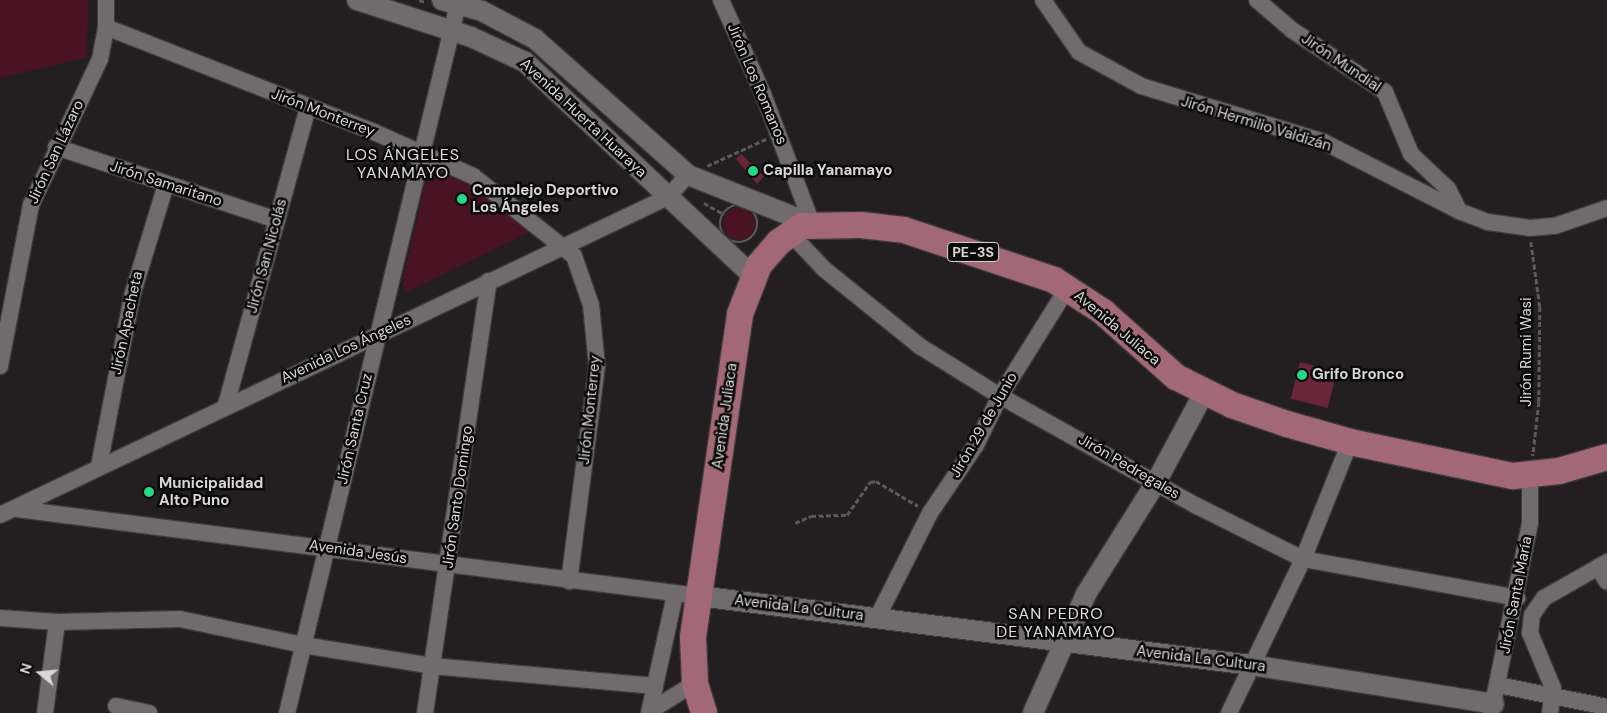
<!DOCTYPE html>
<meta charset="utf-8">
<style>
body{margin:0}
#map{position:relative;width:1607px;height:713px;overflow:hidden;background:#231f20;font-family:"DM Sans",sans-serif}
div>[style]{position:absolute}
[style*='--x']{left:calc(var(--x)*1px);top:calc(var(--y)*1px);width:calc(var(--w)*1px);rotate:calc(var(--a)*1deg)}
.green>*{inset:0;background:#4a1324}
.round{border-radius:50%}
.building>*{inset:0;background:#692638;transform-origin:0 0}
.path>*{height:2.5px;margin-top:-1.25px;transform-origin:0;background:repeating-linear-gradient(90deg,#5c595a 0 5px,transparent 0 7.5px)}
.path>.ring{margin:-1.25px;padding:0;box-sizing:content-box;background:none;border:2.5px solid #5c595a;border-radius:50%}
.roads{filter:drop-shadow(1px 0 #3e3a3b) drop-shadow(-1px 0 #3e3a3b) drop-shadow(0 1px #3e3a3b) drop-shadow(0 -1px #3e3a3b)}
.minor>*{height:16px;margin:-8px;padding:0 8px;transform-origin:8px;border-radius:8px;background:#706b6c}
.tertiary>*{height:20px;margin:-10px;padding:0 10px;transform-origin:10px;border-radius:10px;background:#706b6c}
.trunk>*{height:26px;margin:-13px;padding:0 13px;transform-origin:13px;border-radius:13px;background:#a36875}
.dots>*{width:14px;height:14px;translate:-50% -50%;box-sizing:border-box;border:2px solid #0b0a0a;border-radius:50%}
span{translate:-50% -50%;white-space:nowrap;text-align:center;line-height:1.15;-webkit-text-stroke:5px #0b0a0a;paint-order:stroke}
.shield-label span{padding:1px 4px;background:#0b0a0a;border:1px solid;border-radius:4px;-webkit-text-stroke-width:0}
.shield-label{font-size:14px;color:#d9d6d7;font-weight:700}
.street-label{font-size:15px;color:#d9d6d7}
.poi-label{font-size:15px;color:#d9d6d7;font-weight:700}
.left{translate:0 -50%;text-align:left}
.neighbourhood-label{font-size:16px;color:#e0dbdc;letter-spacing:1px}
.north{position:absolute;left:15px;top:648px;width:50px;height:50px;-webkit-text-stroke:4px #0b0a0a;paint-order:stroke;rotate:287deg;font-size:14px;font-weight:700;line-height:20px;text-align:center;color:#d9d6d7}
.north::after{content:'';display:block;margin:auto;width:18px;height:22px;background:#d9d6d7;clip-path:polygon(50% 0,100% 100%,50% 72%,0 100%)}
</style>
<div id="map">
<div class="green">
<div style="clip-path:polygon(0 0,88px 0,87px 57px,0 78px)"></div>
<div style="clip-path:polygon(432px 155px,533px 230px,407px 292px,402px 284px)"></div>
<div class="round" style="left:723px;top:208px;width:32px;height:32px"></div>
</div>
<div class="building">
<div style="clip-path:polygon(741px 154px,764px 176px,757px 184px,736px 159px)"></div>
<div style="left:1300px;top:362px;width:38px;height:38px;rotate:14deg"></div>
</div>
<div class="path">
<div style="--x:419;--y:0;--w:6;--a:18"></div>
<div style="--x:707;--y:166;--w:65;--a:-24.6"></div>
<div style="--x:704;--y:203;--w:23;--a:29"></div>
<div class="ring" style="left:720px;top:205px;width:35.5px;height:35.5px"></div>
<div style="--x:1531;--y:242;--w:66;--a:82.1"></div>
<div style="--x:1540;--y:307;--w:95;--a:90.6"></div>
<div style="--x:1539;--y:402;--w:54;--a:96.3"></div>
<div style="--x:795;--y:523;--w:17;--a:-24"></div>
<div style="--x:811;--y:516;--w:36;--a:-2"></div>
<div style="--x:847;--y:515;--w:40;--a:-55.1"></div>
<div style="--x:870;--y:482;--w:6;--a:-9"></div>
<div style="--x:876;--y:481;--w:49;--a:30.8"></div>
</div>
<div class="roads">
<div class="minor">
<div style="--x:721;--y:0;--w:103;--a:65.9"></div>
<div style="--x:763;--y:94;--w:139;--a:69.3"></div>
<div style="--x:1043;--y:0;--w:63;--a:55.3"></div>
<div style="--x:1079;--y:52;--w:71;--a:28.7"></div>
<div style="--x:1141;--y:86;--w:191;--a:17"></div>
<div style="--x:1324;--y:142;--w:152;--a:27.1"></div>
<div style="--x:1459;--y:211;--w:31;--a:21"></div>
<div style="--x:1488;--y:222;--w:42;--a:8.1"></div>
<div style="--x:1530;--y:228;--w:25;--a:-5"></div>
<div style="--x:1555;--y:226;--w:55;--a:-19.1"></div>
<div style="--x:1257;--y:0;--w:46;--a:40.6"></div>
<div style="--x:1292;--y:30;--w:112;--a:33.7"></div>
<div style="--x:1385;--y:92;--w:67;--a:67.2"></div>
<div style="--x:1411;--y:154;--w:51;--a:43.4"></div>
<div style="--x:1448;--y:189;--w:25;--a:63"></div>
<div style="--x:106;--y:27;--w:288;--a:21.4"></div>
<div style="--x:374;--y:132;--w:108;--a:24"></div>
<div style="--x:473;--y:176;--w:129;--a:38.4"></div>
<div style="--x:574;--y:256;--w:52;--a:70.9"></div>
<div style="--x:591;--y:305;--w:61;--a:84.4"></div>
<div style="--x:597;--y:366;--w:217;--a:97.4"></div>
<div style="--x:56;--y:147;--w:233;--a:18.3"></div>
<div style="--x:790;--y:233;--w:50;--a:46.6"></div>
<div style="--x:824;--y:269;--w:124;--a:38.8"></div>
<div style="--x:921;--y:347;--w:93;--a:31.8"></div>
<div style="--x:1000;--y:396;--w:226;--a:29.2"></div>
<div style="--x:1197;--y:506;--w:119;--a:26.6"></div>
<div style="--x:1303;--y:559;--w:218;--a:10.3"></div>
<div style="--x:0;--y:366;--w:164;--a:-79.1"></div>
<div style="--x:31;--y:205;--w:161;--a:-64.7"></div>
<div style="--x:100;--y:59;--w:33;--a:-79"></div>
<div style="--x:106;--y:27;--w:27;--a:-90"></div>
<div style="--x:226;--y:405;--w:309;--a:-74.6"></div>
<div style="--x:99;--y:466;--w:173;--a:-79"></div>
<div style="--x:132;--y:296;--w:117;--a:-73.1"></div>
<div style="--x:17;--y:509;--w:687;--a:7.28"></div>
<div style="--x:0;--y:515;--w:740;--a:-25.46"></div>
<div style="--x:668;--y:197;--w:30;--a:-48"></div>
<div style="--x:1598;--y:567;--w:17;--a:59"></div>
<div style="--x:0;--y:618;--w:57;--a:4"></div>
<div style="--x:57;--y:622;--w:123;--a:-1.4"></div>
<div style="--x:180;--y:619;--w:126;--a:11.9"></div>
<div style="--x:303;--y:645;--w:131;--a:9.2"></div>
<div style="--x:432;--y:666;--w:224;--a:5.1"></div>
<div style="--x:877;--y:618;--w:118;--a:-63.2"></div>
<div style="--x:930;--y:513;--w:82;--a:-55.9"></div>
<div style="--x:976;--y:445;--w:55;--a:-63.9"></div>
<div style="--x:1000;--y:396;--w:128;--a:-58"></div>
<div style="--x:1498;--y:685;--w:111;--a:11.4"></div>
<div style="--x:116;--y:706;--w:34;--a:12"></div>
<div style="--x:650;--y:711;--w:53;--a:-31.9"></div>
<div style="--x:45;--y:713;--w:92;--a:-82.5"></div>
<div style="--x:287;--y:713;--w:733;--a:-76.44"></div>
<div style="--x:425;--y:713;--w:437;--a:-81.6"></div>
<div style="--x:649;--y:713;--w:121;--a:-77.6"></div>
<div style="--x:1229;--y:713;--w:171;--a:-64.3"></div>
<div style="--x:1303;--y:559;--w:126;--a:-68.1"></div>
<div style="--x:1491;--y:713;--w:194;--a:-78.4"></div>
<div style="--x:1530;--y:523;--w:47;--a:-90"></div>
<div style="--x:1550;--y:713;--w:25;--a:-83"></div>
<div style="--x:1553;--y:688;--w:60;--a:-112.7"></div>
<div style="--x:1530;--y:633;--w:18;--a:-84"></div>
<div style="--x:1532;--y:615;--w:21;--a:-55"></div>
<div style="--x:1544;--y:598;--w:73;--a:-29.7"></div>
</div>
<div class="tertiary">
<div style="--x:357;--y:0;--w:120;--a:18"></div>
<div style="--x:471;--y:37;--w:60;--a:24.8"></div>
<div style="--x:525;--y:62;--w:311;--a:43.2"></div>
<div style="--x:442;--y:0;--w:41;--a:15.4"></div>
<div style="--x:482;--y:11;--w:60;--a:27.8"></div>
<div style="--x:535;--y:39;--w:205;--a:41.6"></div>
<div style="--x:688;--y:175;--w:133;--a:21.6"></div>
<div style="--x:698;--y:596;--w:557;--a:7.11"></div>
<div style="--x:1251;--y:665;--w:246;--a:9.1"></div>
<div style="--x:1033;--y:713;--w:130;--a:-66"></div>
<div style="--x:1086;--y:594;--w:130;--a:-57.9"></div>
<div style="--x:1155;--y:484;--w:103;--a:-61.7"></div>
</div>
<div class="trunk">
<div style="--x:704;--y:713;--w:31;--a:-107"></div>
<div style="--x:695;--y:683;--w:46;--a:-92.5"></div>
<div style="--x:693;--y:637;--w:326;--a:-81.7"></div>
<div style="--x:740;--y:314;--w:53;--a:-68.8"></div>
<div style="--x:759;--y:265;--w:30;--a:-49"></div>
<div style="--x:779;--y:242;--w:28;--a:-35"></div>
<div style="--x:802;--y:226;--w:59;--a:-1"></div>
<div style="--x:861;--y:225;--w:43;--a:6.6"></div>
<div style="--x:904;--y:230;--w:158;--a:18.4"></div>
<div style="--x:1054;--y:280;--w:59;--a:33.1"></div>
<div style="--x:1103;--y:312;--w:98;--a:41.7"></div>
<div style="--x:1176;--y:377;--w:63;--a:26.6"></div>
<div style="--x:1232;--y:405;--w:58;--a:19.1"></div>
<div style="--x:1287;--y:424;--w:66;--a:15.9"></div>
<div style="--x:1350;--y:442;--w:167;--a:11.8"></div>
<div style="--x:1513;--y:476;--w:46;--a:-6.2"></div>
<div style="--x:1559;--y:471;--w:50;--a:-16.3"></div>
</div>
</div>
<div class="dots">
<div style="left:753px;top:171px;background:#27d885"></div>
<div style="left:462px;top:199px;background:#27d885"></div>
<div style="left:1302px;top:375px;background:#27d885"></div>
<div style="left:149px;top:492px;background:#27d885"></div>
</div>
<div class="shield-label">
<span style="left:973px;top:252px">PE-3S</span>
</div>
<div class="street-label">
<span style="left:1341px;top:63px;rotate:34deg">Jirón Mundial</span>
<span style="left:757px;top:84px;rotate:67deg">Jirón Los Romanos</span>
<span style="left:323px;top:113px;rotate:21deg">Jirón Monterrey</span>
<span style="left:583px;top:118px;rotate:43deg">Avenida Huerta Huaraya</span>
<span style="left:1256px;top:124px;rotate:17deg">Jirón Hermilio Valdizán</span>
<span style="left:56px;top:152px;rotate:-65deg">Jirón San Lázaro</span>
<span style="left:166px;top:184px;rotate:18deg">Jirón Samaritano</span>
<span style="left:267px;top:256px;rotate:-75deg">Jirón San Nicolás</span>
<span style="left:127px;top:323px;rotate:-78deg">Jirón Apacheta</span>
<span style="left:1117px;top:328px;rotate:40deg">Avenida Juliaca</span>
<span style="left:346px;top:349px;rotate:-25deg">Avenida Los Ángeles</span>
<span style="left:1527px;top:352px;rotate:-90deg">Jirón Rumi Wasi</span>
<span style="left:590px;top:410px;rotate:-84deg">Jirón Monterrey</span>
<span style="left:725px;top:416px;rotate:-82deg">Avenida Juliaca</span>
<span style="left:984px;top:425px;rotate:-60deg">Jirón 29 de Junio</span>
<span style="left:355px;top:429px;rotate:-77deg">Jirón Santa Cruz</span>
<span style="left:1129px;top:467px;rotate:30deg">Jirón Pedregales</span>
<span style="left:458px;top:497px;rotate:-82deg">Jirón Santo Domingo</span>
<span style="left:358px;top:552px;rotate:8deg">Avenida Jesús</span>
<span style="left:1516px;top:595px;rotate:-79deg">Jirón Santa María</span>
<span style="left:799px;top:608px;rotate:7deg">Avenida La Cultura</span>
<span style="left:1201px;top:659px;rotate:7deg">Avenida La Cultura</span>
</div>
<div class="poi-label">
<span class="left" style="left:763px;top:171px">Capilla Yanamayo</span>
<span class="left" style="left:472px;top:199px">Complejo Deportivo<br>Los Ángeles</span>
<span class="left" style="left:1312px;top:375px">Grifo Bronco</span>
<span class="left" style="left:159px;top:492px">Municipalidad<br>Alto Puno</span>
</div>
<div class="neighbourhood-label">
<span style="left:403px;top:164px">LOS ÁNGELES<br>YANAMAYO</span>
<span style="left:1056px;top:623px">SAN PEDRO<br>DE YANAMAYO</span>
</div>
<div class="north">N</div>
</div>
